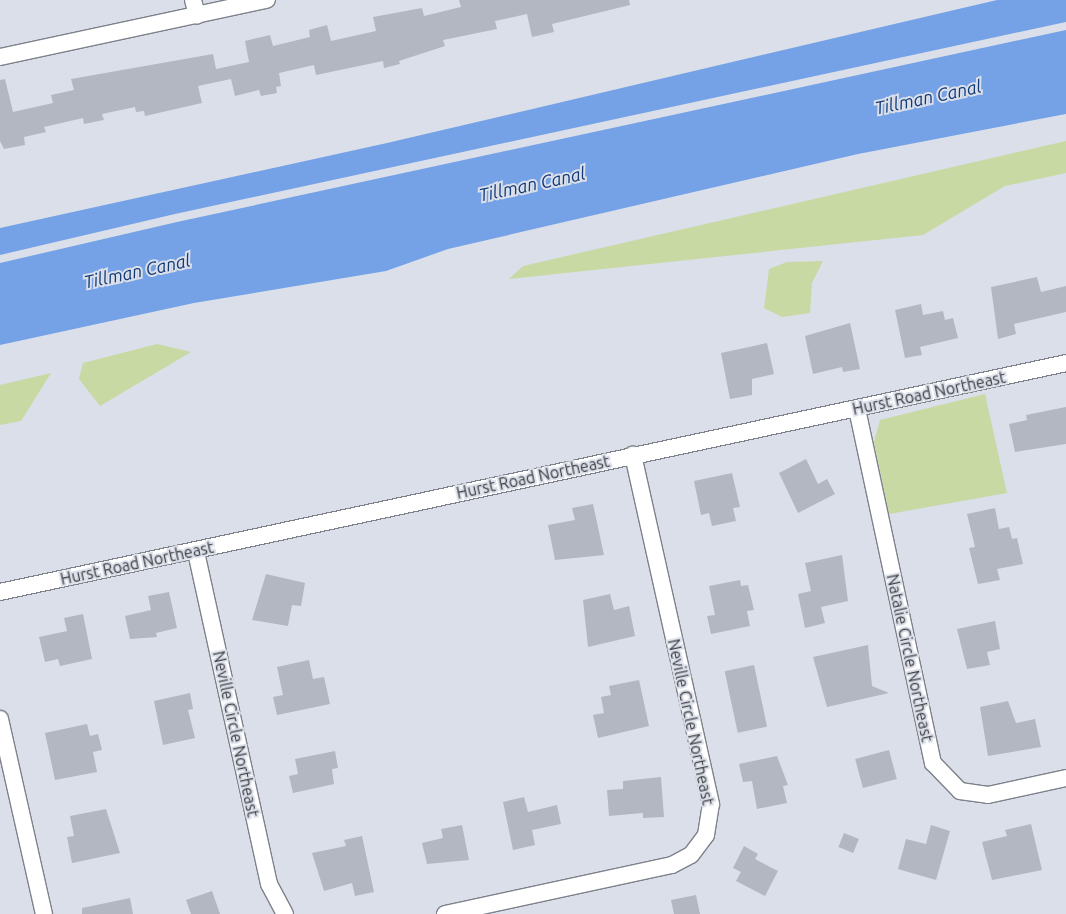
<!DOCTYPE html>
<style>
body{margin:0}
#map{position:relative;width:1066px;height:914px;overflow:hidden;background:#dbdfe9;font-family:Ubuntu,sans-serif}
div>[style]{position:absolute}
[style*='--x']{left:calc(var(--x)*1px);top:calc(var(--y)*1px);width:calc(var(--w)*1px);rotate:calc(var(--a)*1deg)}
.green>*{inset:0;background:#c8d9a3}
.water>*{inset:0;background:#75a2e7}
.building>*{inset:0;background:#b3b7c1;transform-origin:0 0}
.roads{filter:drop-shadow(1px 0 #7e818a) drop-shadow(-1px 0 #7e818a) drop-shadow(0 1px #7e818a) drop-shadow(0 -1px #7e818a)}
.street>*{height:16px;margin:-8px;padding:0 8px;transform-origin:8px;border-radius:8px;background:#fff}
span{translate:-50% -50%;white-space:nowrap;text-align:center;line-height:1.15;-webkit-text-stroke:4px #dbdfe9;paint-order:stroke}
.street-label{font-size:16px;color:#3b3c40}
.water-label{font-size:18px;color:#113b78;font-style:italic}
</style>
<div id="map">
<div class="green">
<div style="clip-path:polygon(1066px 141px,1066px 173px,1005px 186px,923px 235px,509px 279px,523px 266px)"></div>
<div style="clip-path:polygon(823px 261px,812px 283px,810px 313px,782px 317px,764px 308px,769px 269px,787px 262px)"></div>
<div style="clip-path:polygon(157px 344px,191px 352px,100px 406px,79px 379px,83px 363px)"></div>
<div style="clip-path:polygon(51px 373px,21px 421px,0 425px,0 385px)"></div>
<div style="clip-path:polygon(985px 394px,1007px 493px,889px 514px,874px 442px,880px 420px)"></div>
</div>
<div class="water">
<div style="clip-path:polygon(997px 0,1066px 0,1066px 22px,175px 214px,0 255px,0 228px,387px 143px)"></div>
<div style="clip-path:polygon(1066px 30px,1066px 114px,858px 154px,448px 249px,386px 271px,194px 303px,0 345px,0 263px,177px 222px)"></div>
</div>
<div class="building">
<div style="clip-path:polygon(459px 0,629px 0,630px 5px,552px 24px,554px 32px,532px 37px,527px 14px,495px 21px,497px 29px,443px 40px,445px 46px,399px 61px,400px 64px,384px 68px,383px 61px,316px 75px,314px 65px,279px 73px,281px 86px,276px 87px,277px 93px,261px 96px,259px 90px,235px 96px,231px 79px,198px 86px,202px 103px,145px 116px,144px 111px,136px 112px,135px 107px,102px 114px,104px 120px,84px 124px,83px 118px,44px 127px,46px 132px,24px 137px,25px 145px,4px 149px,0 141px,0 80px,5px 79px,13px 112px,53px 103px,51px 95px,74px 90px,71px 79px,213px 54px,216px 69px,249px 62px,245px 41px,270px 35px,273px 46px,310px 37px,309px 30px,327px 25px,331px 41px,376px 31px,373px 17px,422px 8px,424px 16px,461px 7px)"></div>
<div style="clip-path:polygon(1037px 277px,1041px 292px,1066px 286px,1066px 312px,1014px 324px,1016px 334px,998px 339px,991px 287px)"></div>
<div style="clip-path:polygon(921px 304px,923px 315px,943px 311px,945px 320px,953px 318px,958px 338px,920px 347px,922px 355px,905px 358px,895px 310px)"></div>
<div style="clip-path:polygon(850px 323px,860px 369px,843px 372px,842px 367px,813px 374px,805px 336px)"></div>
<div style="clip-path:polygon(767px 343px,774px 374px,752px 379px,752px 395px,730px 399px,721px 353px)"></div>
<div style="clip-path:polygon(1066px 407px,1066px 444px,1015px 452px,1009px 424px,1027px 420px,1026px 415px)"></div>
<div style="clip-path:polygon(806px 459px,818px 484px,827px 479px,835px 494px,798px 513px,779px 473px)"></div>
<div style="clip-path:polygon(732px 473px,740px 507px,733px 508px,736px 521px,712px 526px,709px 513px,701px 515px,694px 481px)"></div>
<div style="clip-path:polygon(593px 504px,604px 555px,555px 560px,548px 525px,575px 520px,572px 508px)"></div>
<div style="clip-path:polygon(995px 508px,999px 529px,1009px 527px,1012px 539px,1017px 538px,1023px 564px,997px 569px,1000px 580px,978px 584px,969px 548px,975px 547px,967px 514px)"></div>
<div style="clip-path:polygon(842px 555px,848px 601px,821px 607px,825px 623px,805px 628px,798px 594px,811px 591px,805px 563px)"></div>
<div style="clip-path:polygon(266px 574px,305px 583px,301px 606px,292px 605px,288px 626px,252px 620px)"></div>
<div style="clip-path:polygon(740px 580px,741px 586px,748px 585px,754px 610px,747px 611px,750px 626px,711px 634px,707px 616px,715px 615px,709px 586px)"></div>
<div style="clip-path:polygon(169px 592px,177px 628px,156px 633px,157px 637px,130px 639px,125px 616px,151px 610px,148px 596px)"></div>
<div style="clip-path:polygon(610px 594px,614px 610px,629px 606px,635px 636px,588px 647px,583px 600px)"></div>
<div style="clip-path:polygon(83px 614px,92px 659px,60px 666px,58px 659px,45px 662px,39px 637px,67px 631px,64px 618px)"></div>
<div style="clip-path:polygon(995px 621px,1000px 649px,987px 652px,990px 665px,967px 669px,957px 629px)"></div>
<div style="clip-path:polygon(868px 645px,872px 686px,889px 693px,827px 707px,813px 657px)"></div>
<div style="clip-path:polygon(309px 660px,313px 679px,324px 677px,330px 704px,277px 715px,273px 697px,283px 695px,277px 667px)"></div>
<div style="left:754px;top:665px;width:63px;height:30px;rotate:78deg"></div>
<div style="clip-path:polygon(639px 680px,649px 726px,598px 738px,593px 715px,604px 713px,601px 697px,611px 695px,609px 686px)"></div>
<div style="clip-path:polygon(190px 693px,193px 709px,188px 710px,195px 738px,163px 745px,154px 701px)"></div>
<div style="clip-path:polygon(1008px 701px,1016px 723px,1035px 719px,1041px 747px,988px 756px,980px 707px)"></div>
<div style="clip-path:polygon(87px 724px,90px 736px,98px 734px,102px 750px,93px 752px,97px 772px,55px 780px,45px 733px)"></div>
<div style="left:889px;top:750px;width:30px;height:35px;rotate:75deg"></div>
<div style="clip-path:polygon(335px 751px,338px 768px,332px 769px,334px 784px,293px 793px,289px 776px,298px 774px,295px 759px)"></div>
<div style="clip-path:polygon(777px 756px,788px 785px,783px 786px,787px 803px,757px 809px,752px 781px,743px 782px,739px 764px)"></div>
<div style="clip-path:polygon(661px 777px,664px 817px,643px 818px,643px 813px,609px 816px,607px 790px,623px 789px,623px 781px)"></div>
<div style="clip-path:polygon(524px 797px,528px 812px,557px 805px,561px 824px,532px 830px,535px 845px,513px 850px,503px 802px)"></div>
<div style="clip-path:polygon(106px 809px,120px 853px,72px 863px,67px 837px,74px 836px,70px 816px)"></div>
<div style="clip-path:polygon(1031px 824px,1042px 870px,992px 880px,982px 842px,1007px 836px,1005px 830px)"></div>
<div style="clip-path:polygon(462px 825px,469px 860px,427px 864px,422px 843px,443px 838px,441px 829px)"></div>
<div style="clip-path:polygon(931px 825px,950px 831px,936px 880px,898px 869px,906px 839px,926px 844px)"></div>
<div style="left:844px;top:833px;width:16px;height:15px;rotate:22deg"></div>
<div style="clip-path:polygon(362px 836px,374px 892px,355px 896px,352px 883px,324px 891px,312px 853px,346px 846px,344px 840px)"></div>
<div style="clip-path:polygon(744px 846px,758px 854px,755px 859px,778px 871px,765px 896px,736px 881px,741px 872px,733px 868px)"></div>
<div style="clip-path:polygon(212px 891px,220px 914px,191px 914px,186px 900px)"></div>
<div style="clip-path:polygon(696px 895px,700px 914px,674px 914px,671px 900px)"></div>
<div style="clip-path:polygon(130px 898px,133px 914px,82px 914px,82px 908px)"></div>
</div>
<div class="roads">
<div class="street">
<div style="--x:193;--y:0;--w:16;--a:75"></div>
<div style="--x:0;--y:57;--w:273;--a:-12.1"></div>
<div style="--x:857;--y:409;--w:362;--a:77.9"></div>
<div style="--x:933;--y:763;--w:39;--a:46"></div>
<div style="--x:960;--y:791;--w:28;--a:8"></div>
<div style="--x:988;--y:795;--w:80;--a:-12.3"></div>
<div style="--x:196;--y:552;--w:340;--a:77.6"></div>
<div style="--x:269;--y:884;--w:34;--a:62"></div>
<div style="--x:0;--y:592;--w:1090;--a:-12.12"></div>
<div style="--x:0;--y:719;--w:200;--a:77.3"></div>
<div style="--x:445;--y:914;--w:232;--a:-12.2"></div>
<div style="--x:672;--y:865;--w:21;--a:-28"></div>
<div style="--x:691;--y:855;--w:25;--a:-53"></div>
<div style="--x:706;--y:835;--w:31;--a:-81"></div>
<div style="--x:711;--y:804;--w:358;--a:-102.6"></div>
</div>
</div>
<div class="street-label">
<span style="left:929px;top:393px;rotate:-12deg">Hurst Road Northeast</span>
<span style="left:533px;top:477px;rotate:-12deg">Hurst Road Northeast</span>
<span style="left:137px;top:563px;rotate:-12deg">Hurst Road Northeast</span>
<span style="left:910px;top:658px;rotate:78deg">Natalie Circle Northeast</span>
<span style="left:691px;top:722px;rotate:78deg">Neville Circle Northeast</span>
<span style="left:236px;top:734px;rotate:78deg">Neville Circle Northeast</span>
</div>
<div class="water-label">
<span style="left:928px;top:97px;rotate:-12deg">Tillman Canal</span>
<span style="left:532px;top:184px;rotate:-12deg">Tillman Canal</span>
<span style="left:137px;top:271px;rotate:-12deg">Tillman Canal</span>
</div>
</div>
